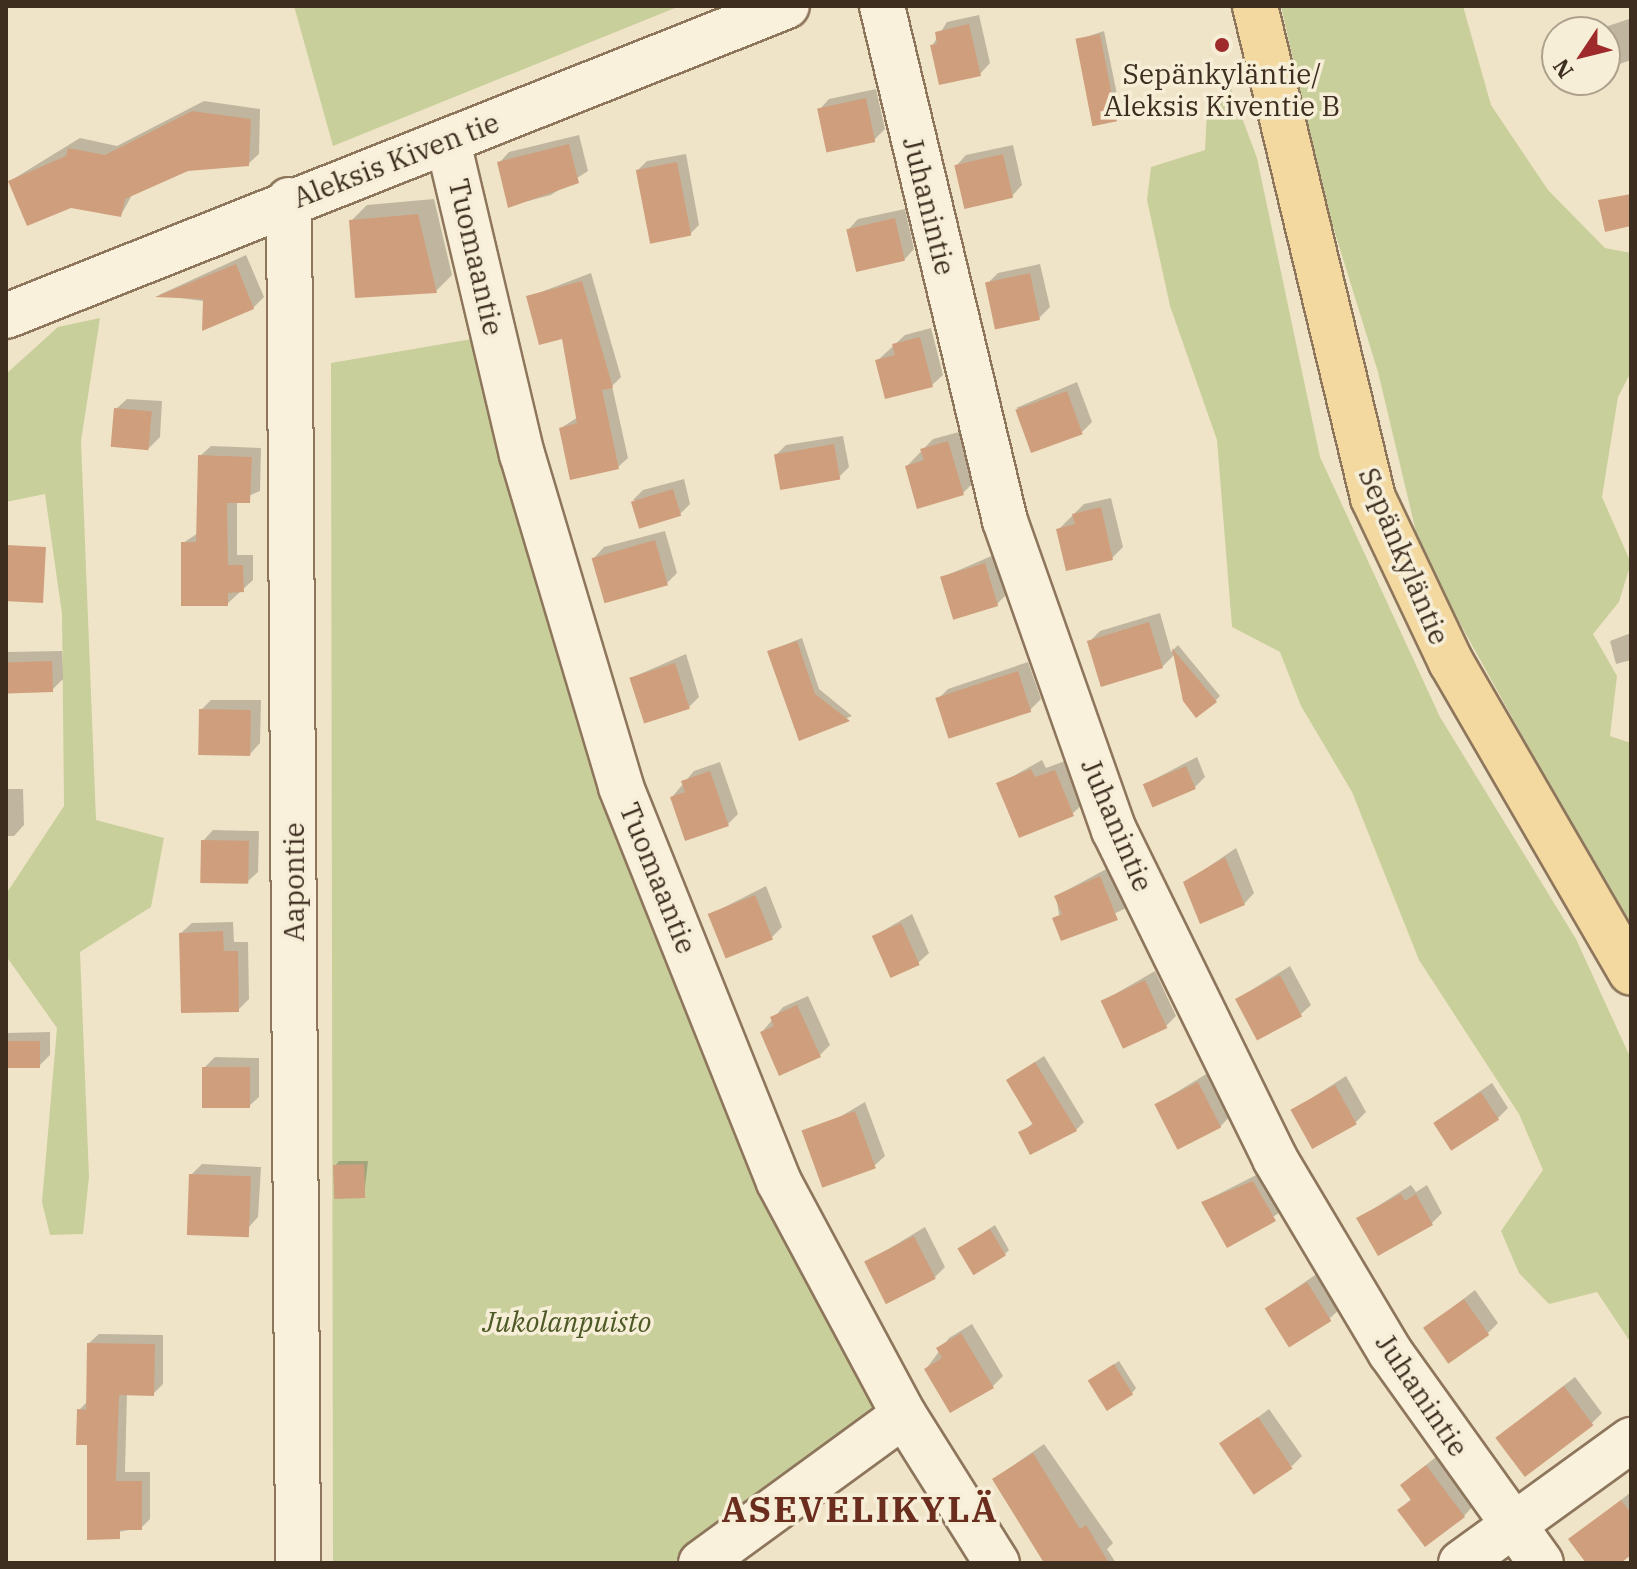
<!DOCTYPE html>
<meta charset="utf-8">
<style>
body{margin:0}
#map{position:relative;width:1637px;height:1569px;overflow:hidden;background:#f0e4c8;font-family:"IBM Plex Serif",serif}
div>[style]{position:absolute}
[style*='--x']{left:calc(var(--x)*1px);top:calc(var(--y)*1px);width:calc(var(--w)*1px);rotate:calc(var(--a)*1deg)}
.green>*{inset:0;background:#c9cf9b}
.shadow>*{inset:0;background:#0003}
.building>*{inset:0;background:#cf9f7d;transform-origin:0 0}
.roads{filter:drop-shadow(2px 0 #8d765c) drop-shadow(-2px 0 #8d765c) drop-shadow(0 2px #8d765c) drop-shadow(0 -2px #8d765c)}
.minor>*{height:44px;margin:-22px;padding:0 22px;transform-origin:22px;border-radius:22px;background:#faf1dc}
.major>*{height:44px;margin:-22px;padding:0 22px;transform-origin:22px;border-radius:22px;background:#f3d9a0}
.dots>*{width:22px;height:22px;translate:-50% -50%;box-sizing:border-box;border:4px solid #f7eed8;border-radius:50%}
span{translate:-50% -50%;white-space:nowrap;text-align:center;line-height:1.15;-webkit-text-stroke:7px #f7eed8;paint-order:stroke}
.poi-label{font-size:28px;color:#3d2e20}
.street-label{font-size:28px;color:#3d2e20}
.park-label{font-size:28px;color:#4d5a26;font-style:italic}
.district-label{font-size:36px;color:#6b2e1e;font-weight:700;letter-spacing:2px}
.frame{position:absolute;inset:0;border:8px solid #3d2e20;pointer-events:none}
.north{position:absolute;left:1541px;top:16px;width:80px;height:80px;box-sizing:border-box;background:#f7eed8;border:2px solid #ada18e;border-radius:50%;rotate:235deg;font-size:22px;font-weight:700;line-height:32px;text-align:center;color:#3d2e20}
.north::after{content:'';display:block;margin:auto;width:28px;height:36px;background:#9e2a2b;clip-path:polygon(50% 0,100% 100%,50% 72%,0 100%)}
</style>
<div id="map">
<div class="green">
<div style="clip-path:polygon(294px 6px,680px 6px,333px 146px)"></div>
<div style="clip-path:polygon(1281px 6px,1463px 6px,1491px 105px,1548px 190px,1605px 248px,1631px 253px,1631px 372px,1618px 397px,1602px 497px,1631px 563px,1619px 602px,1593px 634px,1617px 676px,1610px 736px,1631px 743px,1631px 932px,1421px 553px,1378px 372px,1322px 191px)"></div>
<div style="clip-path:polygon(1229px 83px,1257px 158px,1320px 457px,1440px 717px,1576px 939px,1631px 1059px,1631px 1343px,1597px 1292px,1549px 1304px,1519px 1273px,1501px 1231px,1543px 1170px,1519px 1114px,1419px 960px,1352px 792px,1301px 706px,1280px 652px,1232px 627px,1217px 440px,1170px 306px,1147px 200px,1151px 167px,1205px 150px,1207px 109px)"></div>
<div style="clip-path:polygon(100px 318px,81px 441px,96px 820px,164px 838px,151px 907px,80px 952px,89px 1177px,83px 1234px,50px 1235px,42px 1202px,57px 1028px,6px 956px,6px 894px,64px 806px,62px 614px,45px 494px,6px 502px,6px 374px,58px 327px)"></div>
<div style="clip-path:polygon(484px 337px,608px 792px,885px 1406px,676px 1563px,333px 1563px,331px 363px)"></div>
</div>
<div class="shadow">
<div style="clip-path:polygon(979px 15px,990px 63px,980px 74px,932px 46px,947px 22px)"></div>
<div style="clip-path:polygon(1629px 19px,1631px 60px,1605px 69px,1605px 32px,1590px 32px)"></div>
<div style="clip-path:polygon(1104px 31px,1121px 114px,1116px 119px,1077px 40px)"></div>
<div style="clip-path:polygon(876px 89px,885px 129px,874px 140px,819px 110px,829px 99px)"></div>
<div style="clip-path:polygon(204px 101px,260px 109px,259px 154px,248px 164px,187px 169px,133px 193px,121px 215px,10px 181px,80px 138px,117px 146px)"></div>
<div style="clip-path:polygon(579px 135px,588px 171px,551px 195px,509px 206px,499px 163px,509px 152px)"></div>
<div style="clip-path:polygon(1013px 145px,1022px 185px,1012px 196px,956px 166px,966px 155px)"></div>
<div style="clip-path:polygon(686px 154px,699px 225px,690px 234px,638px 170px,647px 161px)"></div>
<div style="clip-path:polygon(434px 199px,452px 275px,436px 291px,351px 221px,367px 205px)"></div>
<div style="clip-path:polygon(905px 209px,914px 249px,904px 260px,848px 230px,858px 219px)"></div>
<div style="clip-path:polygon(246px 255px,264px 297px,253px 308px,159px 295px)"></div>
<div style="clip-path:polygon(1040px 264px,1050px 307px,1039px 318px,987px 284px,998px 273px)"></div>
<div style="clip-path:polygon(591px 273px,621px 377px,612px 386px,628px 458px,618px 467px,561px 428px,578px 417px,564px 337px,528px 297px)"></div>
<div style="clip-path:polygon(931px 328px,943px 375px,932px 385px,877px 361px,905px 335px)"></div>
<div style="clip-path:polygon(1077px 382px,1092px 422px,1082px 432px,1016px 408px)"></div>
<div style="clip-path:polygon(127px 399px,162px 401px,160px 437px,149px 448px,116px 409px)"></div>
<div style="clip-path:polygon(959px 432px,973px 483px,963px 493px,907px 466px,933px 439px)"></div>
<div style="clip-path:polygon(843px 436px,849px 467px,839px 477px,776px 455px,786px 445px)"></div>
<div style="clip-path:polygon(211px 446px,261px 448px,260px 491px,237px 501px,237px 555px,253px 555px,253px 580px,227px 604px,183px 543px,198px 533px,200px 456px)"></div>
<div style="clip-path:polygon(684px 479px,690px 504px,680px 514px,633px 500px,643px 490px)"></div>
<div style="clip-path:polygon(1111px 498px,1123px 547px,1112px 558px,1058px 530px,1084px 504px)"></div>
<div style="clip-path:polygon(665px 531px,677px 573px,667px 583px,594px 558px,604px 547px)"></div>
<div style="clip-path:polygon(996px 554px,1007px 594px,997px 604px,943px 577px)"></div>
<div style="clip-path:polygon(1160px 613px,1171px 652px,1178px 645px,1220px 696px,1215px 701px,1175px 654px,1162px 667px,1089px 642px,1100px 631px)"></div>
<div style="clip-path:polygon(1631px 633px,1631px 660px,1616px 664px,1610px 641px)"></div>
<div style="clip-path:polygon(802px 638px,819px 689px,852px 716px,800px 738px,769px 651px)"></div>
<div style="clip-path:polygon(62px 651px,63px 679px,52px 690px,6px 691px,6px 652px)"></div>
<div style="clip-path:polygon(686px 654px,699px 697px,689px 707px,631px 678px)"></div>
<div style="clip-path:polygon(1028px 662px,1041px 699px,1030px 710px,938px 699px,948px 689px)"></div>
<div style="clip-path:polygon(211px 700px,261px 700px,260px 743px,250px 754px,201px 710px)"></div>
<div style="clip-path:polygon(1197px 757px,1205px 777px,1194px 788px,1145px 784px)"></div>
<div style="clip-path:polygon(1042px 760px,1046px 768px,1065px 761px,1083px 804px,1072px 814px,999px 784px)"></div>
<div style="clip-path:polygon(720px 762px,738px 814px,728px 824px,672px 797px,694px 771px)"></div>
<div style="clip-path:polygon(6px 789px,23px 789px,24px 825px,14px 836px,6px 836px)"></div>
<div style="clip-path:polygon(213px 830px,259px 831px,258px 872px,247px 882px,203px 841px)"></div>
<div style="clip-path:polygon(1236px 848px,1254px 893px,1244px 904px,1185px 883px)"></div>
<div style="clip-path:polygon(1110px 867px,1128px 907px,1063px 939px,1056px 896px)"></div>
<div style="clip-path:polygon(766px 886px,782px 927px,772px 937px,711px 914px)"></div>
<div style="clip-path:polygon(912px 914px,929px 953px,918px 963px,874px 936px)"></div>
<div style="clip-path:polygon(233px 922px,234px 942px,248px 942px,249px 999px,238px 1010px,181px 933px,192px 923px)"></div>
<div style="clip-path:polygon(1290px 966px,1311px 1005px,1300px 1015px,1237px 999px)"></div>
<div style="clip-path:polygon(1155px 971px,1176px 1016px,1166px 1026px,1103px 1001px)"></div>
<div style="clip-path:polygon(808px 996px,830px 1045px,819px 1056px,762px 1032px,783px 1007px)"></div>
<div style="clip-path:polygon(50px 1032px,50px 1055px,39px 1066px,6px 1067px,6px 1033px)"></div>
<div style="clip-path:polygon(1044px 1056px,1084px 1122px,1076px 1130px,1021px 1133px,1034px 1122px,1008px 1080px)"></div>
<div style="clip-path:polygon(215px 1057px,259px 1058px,259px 1097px,248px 1107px,204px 1068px)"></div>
<div style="clip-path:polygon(1208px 1073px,1230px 1116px,1220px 1127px,1157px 1104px)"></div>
<div style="clip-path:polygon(1346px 1076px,1366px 1112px,1356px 1122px,1293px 1110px)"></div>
<div style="clip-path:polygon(1492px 1083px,1508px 1108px,1497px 1119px,1435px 1122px)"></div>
<div style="clip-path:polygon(865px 1102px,885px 1156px,874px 1166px,806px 1137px)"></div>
<div style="clip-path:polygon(339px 1161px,368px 1161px,364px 1196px,335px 1166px)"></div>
<div style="clip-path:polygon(202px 1164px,261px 1167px,258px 1217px,248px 1228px,191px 1175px)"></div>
<div style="clip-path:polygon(1264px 1171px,1285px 1209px,1228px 1246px,1203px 1202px)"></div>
<div style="clip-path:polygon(1411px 1185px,1416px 1192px,1427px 1185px,1442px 1213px,1432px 1223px,1359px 1218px)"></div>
<div style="clip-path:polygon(995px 1225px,1009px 1250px,1005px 1254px,960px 1248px)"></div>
<div style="clip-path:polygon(925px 1227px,945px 1267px,935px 1277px,867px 1262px)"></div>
<div style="clip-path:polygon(1318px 1273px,1340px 1309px,1329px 1319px,1267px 1308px)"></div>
<div style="clip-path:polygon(1475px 1290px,1498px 1323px,1488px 1333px,1426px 1328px)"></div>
<div style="clip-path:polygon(972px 1324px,1003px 1376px,993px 1386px,926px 1369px,949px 1338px)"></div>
<div style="clip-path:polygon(99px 1334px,163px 1335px,163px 1384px,153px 1394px,127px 1393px,125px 1472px,150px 1472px,150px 1519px,141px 1528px,89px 1537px,89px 1443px,79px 1410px,88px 1401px,89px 1343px)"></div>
<div style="clip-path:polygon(1119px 1361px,1136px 1388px,1132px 1393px,1095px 1377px)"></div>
<div style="clip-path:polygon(1575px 1377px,1602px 1413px,1592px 1423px,1497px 1437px)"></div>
<div style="clip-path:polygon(1269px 1409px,1302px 1456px,1292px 1466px,1223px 1444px)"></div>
<div style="clip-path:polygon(1044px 1444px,1113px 1543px,1107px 1549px,1116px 1563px,1045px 1563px,994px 1479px)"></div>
<div style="clip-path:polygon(1437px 1456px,1474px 1505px,1464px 1516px,1400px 1510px,1412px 1498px,1402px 1485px)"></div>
<div style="clip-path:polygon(1631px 1492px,1631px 1553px,1617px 1563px,1588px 1563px,1571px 1540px)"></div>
</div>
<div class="building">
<div style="clip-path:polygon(969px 24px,981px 76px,939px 85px,930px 45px,937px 44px,935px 32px)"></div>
<div style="left:1100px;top:34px;width:89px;height:25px;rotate:79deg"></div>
<div style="left:866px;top:98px;width:45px;height:50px;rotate:78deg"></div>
<div style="clip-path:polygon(192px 111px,251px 119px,249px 166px,188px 171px,125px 199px,121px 217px,71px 208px,27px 226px,8px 181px,66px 156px,68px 148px,105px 155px)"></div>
<div style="clip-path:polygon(569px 144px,579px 183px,508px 208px,497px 162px)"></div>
<div style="left:1003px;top:154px;width:45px;height:50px;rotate:77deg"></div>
<div style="left:677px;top:162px;width:75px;height:42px;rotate:79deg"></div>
<div style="clip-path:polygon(1631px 194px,1631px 226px,1605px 232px,1598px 200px)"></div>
<div style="clip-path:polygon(418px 214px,437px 293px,355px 298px,349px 220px)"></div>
<div style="left:895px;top:218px;width:44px;height:50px;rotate:77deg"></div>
<div style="clip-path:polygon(236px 264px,254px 309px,202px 331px,203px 299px,155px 297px)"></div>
<div style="left:1030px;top:273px;width:48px;height:46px;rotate:78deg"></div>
<div style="clip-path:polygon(582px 281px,613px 388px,602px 390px,619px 469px,570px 480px,559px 428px,577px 423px,562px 339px,539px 345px,526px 296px)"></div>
<div style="clip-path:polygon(920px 337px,933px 387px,885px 399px,875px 360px,895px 355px,892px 344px)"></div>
<div style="left:1067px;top:391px;width:46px;height:55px;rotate:70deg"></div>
<div style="left:114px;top:408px;width:38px;height:39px;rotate:5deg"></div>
<div style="clip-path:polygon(948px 441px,964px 495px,917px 509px,905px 466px,924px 460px,920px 449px)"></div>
<div style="left:834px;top:444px;width:36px;height:61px;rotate:80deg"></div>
<div style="clip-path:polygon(198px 455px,252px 457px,250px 503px,227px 503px,228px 565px,243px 565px,244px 592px,228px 593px,228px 606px,181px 606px,181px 542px,196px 542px)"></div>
<div style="left:673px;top:489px;width:28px;height:44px;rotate:73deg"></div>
<div style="clip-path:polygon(1101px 507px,1113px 560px,1066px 571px,1056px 529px,1075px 524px,1072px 514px)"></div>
<div style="left:655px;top:540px;width:47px;height:66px;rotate:74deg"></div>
<div style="left:6px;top:545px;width:40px;height:56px;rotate:3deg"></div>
<div style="left:985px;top:563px;width:45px;height:47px;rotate:73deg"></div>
<div style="left:1149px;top:622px;width:48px;height:65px;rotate:73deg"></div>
<div style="clip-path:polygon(797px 641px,815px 694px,850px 721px,799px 741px,767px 651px)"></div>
<div style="clip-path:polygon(1172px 648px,1217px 702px,1196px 718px,1183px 701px)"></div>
<div style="left:52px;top:661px;width:31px;height:46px;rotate:88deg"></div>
<div style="left:675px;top:663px;width:48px;height:48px;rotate:72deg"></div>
<div style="left:1018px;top:671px;width:43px;height:87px;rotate:72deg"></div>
<div style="left:199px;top:709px;width:52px;height:46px;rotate:1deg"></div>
<div style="left:1186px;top:766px;width:25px;height:47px;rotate:67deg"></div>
<div style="clip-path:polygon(1031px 769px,1035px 777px,1055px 770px,1074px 816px,1019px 838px,996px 783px)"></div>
<div style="clip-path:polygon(710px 771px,729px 826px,685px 841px,670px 797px,685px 792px,681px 781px)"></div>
<div style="left:201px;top:840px;width:48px;height:43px;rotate:1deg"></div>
<div style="clip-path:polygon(1225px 857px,1245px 905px,1200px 924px,1183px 882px)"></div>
<div style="clip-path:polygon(1100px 876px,1118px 920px,1061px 941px,1052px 918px,1062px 914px,1054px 896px)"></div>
<div style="left:755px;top:895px;width:48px;height:51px;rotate:68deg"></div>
<div style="left:901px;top:923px;width:46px;height:32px;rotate:66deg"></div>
<div style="clip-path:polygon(223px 931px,224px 951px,238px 951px,239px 1012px,181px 1013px,179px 933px)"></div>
<div style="left:1280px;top:975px;width:47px;height:51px;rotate:62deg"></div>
<div style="left:1145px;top:980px;width:53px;height:49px;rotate:65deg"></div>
<div style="clip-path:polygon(797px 1005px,821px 1057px,779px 1076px,760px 1032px,774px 1026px,770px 1017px)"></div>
<div style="left:40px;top:1041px;width:27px;height:34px;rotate:90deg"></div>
<div style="clip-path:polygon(1035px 1062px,1077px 1131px,1030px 1155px,1018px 1132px,1033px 1125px,1006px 1080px)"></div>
<div style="left:202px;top:1067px;width:48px;height:41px"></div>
<div style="left:1198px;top:1082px;width:51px;height:49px;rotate:63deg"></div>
<div style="left:1335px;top:1085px;width:45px;height:51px;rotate:61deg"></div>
<div style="left:1481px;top:1092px;width:33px;height:57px;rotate:57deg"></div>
<div style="left:855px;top:1111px;width:61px;height:57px;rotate:70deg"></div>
<div style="left:364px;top:1164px;width:34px;height:31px;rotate:88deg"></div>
<div style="left:189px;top:1174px;width:62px;height:61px;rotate:2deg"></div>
<div style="clip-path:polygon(1253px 1181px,1276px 1221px,1227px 1248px,1201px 1202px)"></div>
<div style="clip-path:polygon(1401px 1194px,1405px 1201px,1416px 1194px,1433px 1225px,1378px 1256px,1356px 1218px)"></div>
<div style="left:990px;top:1229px;width:31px;height:38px;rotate:59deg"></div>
<div style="left:914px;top:1236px;width:48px;height:56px;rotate:63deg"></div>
<div style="left:1307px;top:1282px;width:46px;height:50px;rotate:58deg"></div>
<div style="left:1464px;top:1299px;width:44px;height:50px;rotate:55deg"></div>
<div style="clip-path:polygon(961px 1333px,994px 1388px,950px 1413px,924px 1369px,942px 1358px,936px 1348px)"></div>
<div style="clip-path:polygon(87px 1343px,155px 1344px,154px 1396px,119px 1395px,116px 1481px,142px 1481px,142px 1530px,120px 1530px,120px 1539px,87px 1540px,87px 1445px,76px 1445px,77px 1409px,86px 1410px)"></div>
<div style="left:1114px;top:1364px;width:36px;height:31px;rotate:58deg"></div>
<div style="left:1564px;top:1386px;width:49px;height:86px;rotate:53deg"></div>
<div style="left:1258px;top:1417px;width:62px;height:47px;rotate:56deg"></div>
<div style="clip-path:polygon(1033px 1453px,1080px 1529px,1086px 1525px,1109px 1563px,1044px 1563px,992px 1479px)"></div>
<div style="clip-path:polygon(1426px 1465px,1465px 1517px,1425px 1547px,1397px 1510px,1411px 1500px,1400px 1485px)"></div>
<div style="clip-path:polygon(1621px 1500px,1631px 1513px,1631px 1555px,1621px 1563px,1586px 1563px,1568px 1539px)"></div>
</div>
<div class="roads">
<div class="minor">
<div style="--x:882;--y:6;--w:529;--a:76.57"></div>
<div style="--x:1005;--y:521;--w:328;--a:70.6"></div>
<div style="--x:1114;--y:830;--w:366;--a:63.9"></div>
<div style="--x:1275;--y:1159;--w:225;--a:59.2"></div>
<div style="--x:1390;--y:1352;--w:259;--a:54.4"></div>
<div style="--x:448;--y:142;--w:321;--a:76.7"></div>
<div style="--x:522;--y:454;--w:347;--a:73.4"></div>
<div style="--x:621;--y:787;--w:425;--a:68.2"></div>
<div style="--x:779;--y:1182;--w:264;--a:61.8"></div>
<div style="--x:904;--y:1415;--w:175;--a:57.9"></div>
<div style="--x:289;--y:200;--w:1363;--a:89.62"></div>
<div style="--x:6;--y:316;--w:840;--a:-21.65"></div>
<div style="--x:701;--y:1563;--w:251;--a:-36.1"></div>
<div style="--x:1461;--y:1563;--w:210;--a:-35.9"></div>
</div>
<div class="major">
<div style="--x:1255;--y:6;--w:506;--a:76.51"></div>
<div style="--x:1373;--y:498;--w:182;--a:64.6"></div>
<div style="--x:1451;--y:662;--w:359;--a:59.9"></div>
</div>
</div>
<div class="dots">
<div style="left:1222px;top:45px;background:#9e2a2b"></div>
</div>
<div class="poi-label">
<span style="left:1222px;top:90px">Sepänkyläntie/<br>Aleksis Kiventie B</span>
</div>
<div class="street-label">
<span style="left:396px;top:160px;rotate:-21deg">Aleksis Kiven tie</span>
<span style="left:929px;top:206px;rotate:76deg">Juhanintie</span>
<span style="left:476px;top:257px;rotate:77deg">Tuomaantie</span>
<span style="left:1404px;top:556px;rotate:67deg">Sepänkyläntie</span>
<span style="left:1117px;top:825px;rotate:67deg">Juhanintie</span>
<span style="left:658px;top:878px;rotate:68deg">Tuomaantie</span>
<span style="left:294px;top:882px;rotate:-90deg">Aapontie</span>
<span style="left:1422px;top:1395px;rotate:56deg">Juhanintie</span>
</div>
<div class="park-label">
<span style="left:567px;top:1322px">Jukolanpuisto</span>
</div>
<div class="district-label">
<span style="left:860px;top:1509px">ASEVELIKYLÄ</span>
</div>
<div class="frame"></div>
<div class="north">N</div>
</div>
